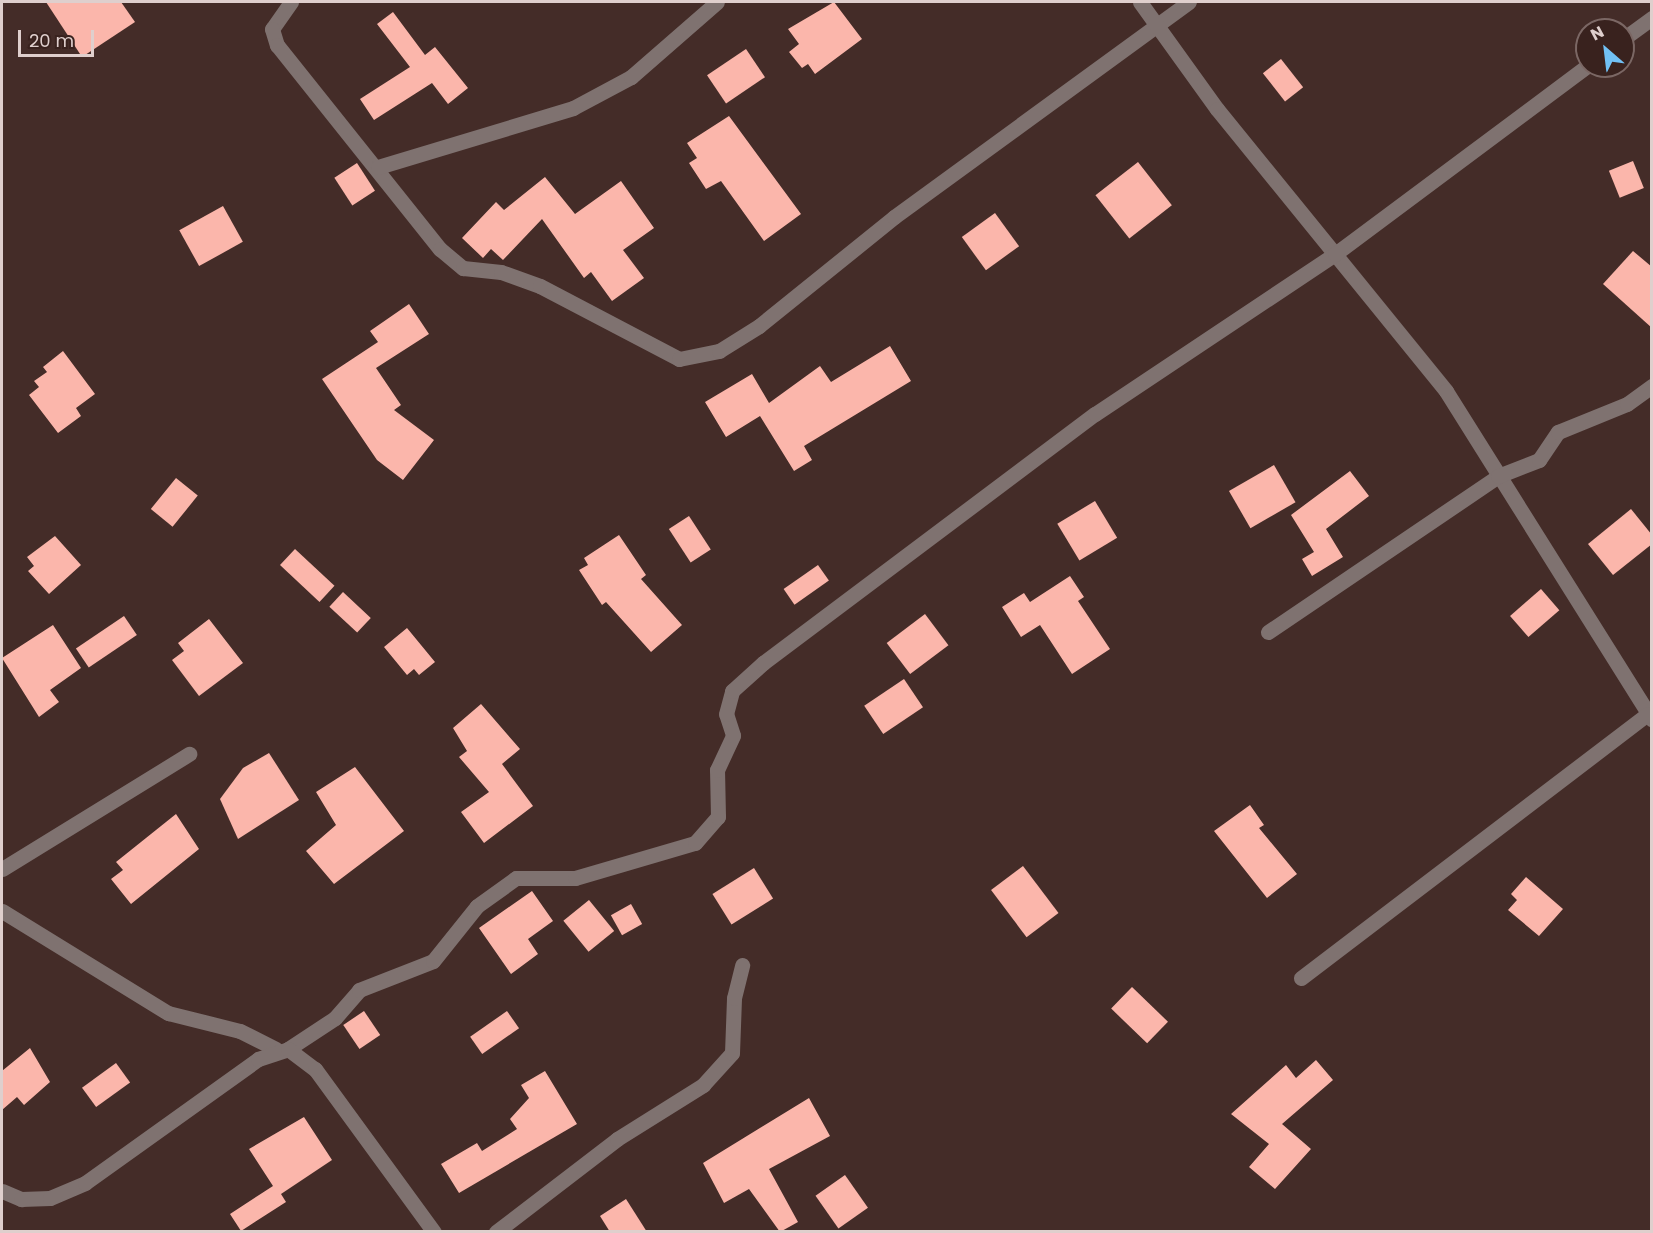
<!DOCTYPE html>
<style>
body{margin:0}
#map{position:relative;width:1653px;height:1233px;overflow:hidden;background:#442c28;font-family:Poppins,sans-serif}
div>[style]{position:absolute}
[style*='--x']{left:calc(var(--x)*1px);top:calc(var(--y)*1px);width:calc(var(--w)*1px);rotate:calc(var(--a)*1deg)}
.building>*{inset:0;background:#fbb6ab;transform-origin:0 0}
.minor>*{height:15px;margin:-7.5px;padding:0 7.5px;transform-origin:7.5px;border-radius:7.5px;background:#7f7270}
span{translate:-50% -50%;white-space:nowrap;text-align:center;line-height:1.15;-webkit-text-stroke:6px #39221e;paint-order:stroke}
.frame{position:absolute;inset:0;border:3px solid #dfcfcd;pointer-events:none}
.north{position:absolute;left:1575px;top:18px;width:60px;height:60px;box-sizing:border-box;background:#39221e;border:2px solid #7b6764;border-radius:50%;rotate:332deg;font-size:16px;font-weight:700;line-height:24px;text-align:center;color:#dfcfcd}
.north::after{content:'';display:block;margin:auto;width:21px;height:27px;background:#71c1f5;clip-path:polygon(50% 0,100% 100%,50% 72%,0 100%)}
.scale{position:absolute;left:18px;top:30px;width:76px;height:27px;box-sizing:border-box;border:3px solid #dfcfcd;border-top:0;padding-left:8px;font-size:18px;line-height:21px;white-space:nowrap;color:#dfcfcd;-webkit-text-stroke:4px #39221e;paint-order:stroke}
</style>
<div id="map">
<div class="building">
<div style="clip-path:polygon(46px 2px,121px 2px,135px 22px,82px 57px)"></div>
<div style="clip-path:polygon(834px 2px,862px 39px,815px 74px,808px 64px,802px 68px,789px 52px,799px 44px,788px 29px)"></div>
<div style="clip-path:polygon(393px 12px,425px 55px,435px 47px,468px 88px,448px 104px,432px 83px,374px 120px,360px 99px,410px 67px,377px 24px)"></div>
<div style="left:746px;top:49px;width:34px;height:47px;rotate:56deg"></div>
<div style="left:1281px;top:59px;width:36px;height:23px;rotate:52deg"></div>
<div style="clip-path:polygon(729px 116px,801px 214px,764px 241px,721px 181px,706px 189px,689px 163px,697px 158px,687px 143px)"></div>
<div style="left:1633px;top:161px;width:29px;height:26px;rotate:68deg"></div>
<div style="left:1138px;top:162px;width:55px;height:54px;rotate:52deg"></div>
<div style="left:357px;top:163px;width:33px;height:27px;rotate:57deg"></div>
<div style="clip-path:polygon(545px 177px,575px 214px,621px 181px,654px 228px,623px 250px,644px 278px,612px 301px,591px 272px,584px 278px,542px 219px,503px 260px,491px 249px,483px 258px,462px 238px,496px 202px,504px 210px)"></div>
<div style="left:223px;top:206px;width:41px;height:50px;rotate:61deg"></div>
<div style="left:995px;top:213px;width:41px;height:41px;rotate:54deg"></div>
<div style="clip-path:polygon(1633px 251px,1652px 267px,1652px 328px,1603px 284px)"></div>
<div style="clip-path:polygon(409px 304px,429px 334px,376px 368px,401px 405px,394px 410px,434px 440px,403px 480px,377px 460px,322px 379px,378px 342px,370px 331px)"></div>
<div style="clip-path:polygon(890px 346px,911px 381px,804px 446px,812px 460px,794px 471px,760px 416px,726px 437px,705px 402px,752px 374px,769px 403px,820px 366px,831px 382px)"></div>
<div style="clip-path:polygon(63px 351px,95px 394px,76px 408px,81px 416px,58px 433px,29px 395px,39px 387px,34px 381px,47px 372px,43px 367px)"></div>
<div style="left:1274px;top:465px;width:43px;height:52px;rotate:60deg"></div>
<div style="clip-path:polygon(1350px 471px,1369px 496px,1326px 529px,1343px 557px,1312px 576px,1302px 559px,1314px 552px,1291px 515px)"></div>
<div style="left:176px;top:478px;width:28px;height:40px;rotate:39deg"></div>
<div style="left:1095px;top:501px;width:43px;height:44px;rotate:59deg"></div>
<div style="clip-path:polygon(1631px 509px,1652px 535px,1652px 544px,1613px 575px,1588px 544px)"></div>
<div style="left:689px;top:516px;width:40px;height:24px;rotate:57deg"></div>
<div style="clip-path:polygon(619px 535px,646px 575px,641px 579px,682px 625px,651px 652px,606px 602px,602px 605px,579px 570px,588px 565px,584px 558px)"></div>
<div style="clip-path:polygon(55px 536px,81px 565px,49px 594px,28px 571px,34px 566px,27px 557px)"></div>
<div style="left:295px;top:549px;width:54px;height:22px;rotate:43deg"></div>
<div style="left:818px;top:565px;width:19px;height:42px;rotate:55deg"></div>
<div style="clip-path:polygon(1070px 576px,1084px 597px,1078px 601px,1110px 649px,1072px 674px,1040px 625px,1021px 637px,1002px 607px,1024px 593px,1030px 602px)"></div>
<div style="left:1541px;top:589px;width:28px;height:41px;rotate:49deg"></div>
<div style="left:343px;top:592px;width:38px;height:20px;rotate:43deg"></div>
<div style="left:925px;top:614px;width:39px;height:48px;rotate:53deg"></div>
<div style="left:124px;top:616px;width:23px;height:58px;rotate:56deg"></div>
<div style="clip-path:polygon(209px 619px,243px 663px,199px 696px,172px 660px,184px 651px,178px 643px)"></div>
<div style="clip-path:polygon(53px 625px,81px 668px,50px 690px,59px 702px,39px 717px,2px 658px)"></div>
<div style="clip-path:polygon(407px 628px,435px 662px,419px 675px,414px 669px,407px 675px,384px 647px)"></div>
<div style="left:904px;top:679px;width:34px;height:48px;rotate:56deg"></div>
<div style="clip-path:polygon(481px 704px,520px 749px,502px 764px,533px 806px,484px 843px,461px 812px,489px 792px,459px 757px,467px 751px,453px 728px)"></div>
<div style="clip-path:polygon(269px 753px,299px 800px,238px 839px,220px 799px,243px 768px)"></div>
<div style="clip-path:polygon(355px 767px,404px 831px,334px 884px,306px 851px,336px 825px,316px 792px)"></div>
<div style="clip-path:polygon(1250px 805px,1264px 825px,1259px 828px,1297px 874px,1267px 898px,1214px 831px)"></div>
<div style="clip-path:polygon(176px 814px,199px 849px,131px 904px,111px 879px,123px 870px,116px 862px)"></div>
<div style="left:1023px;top:866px;width:59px;height:40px;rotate:53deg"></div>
<div style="left:754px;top:868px;width:36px;height:49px;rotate:58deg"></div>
<div style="clip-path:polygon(1526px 877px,1563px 909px,1539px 936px,1508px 910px,1517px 900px,1511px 894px)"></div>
<div style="clip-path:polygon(532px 891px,553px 921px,528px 939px,538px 954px,511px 974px,479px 928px)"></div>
<div style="left:589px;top:900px;width:40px;height:33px;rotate:51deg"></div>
<div style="left:631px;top:904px;width:23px;height:23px;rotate:61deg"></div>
<div style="left:1132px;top:987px;width:50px;height:30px;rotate:44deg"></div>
<div style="left:364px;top:1011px;width:29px;height:25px;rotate:56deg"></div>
<div style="left:507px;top:1011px;width:21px;height:45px;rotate:55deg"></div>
<div style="clip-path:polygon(30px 1048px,50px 1082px,24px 1105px,17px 1097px,2px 1110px,2px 1071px)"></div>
<div style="clip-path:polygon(1316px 1060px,1333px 1080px,1282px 1124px,1311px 1149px,1275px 1189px,1249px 1167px,1269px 1144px,1231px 1114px,1286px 1065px,1296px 1078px)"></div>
<div style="left:116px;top:1063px;width:24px;height:42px;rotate:54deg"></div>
<div style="clip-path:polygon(545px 1071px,577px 1124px,459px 1193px,441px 1164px,477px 1143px,482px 1151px,517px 1129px,510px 1119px,529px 1098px,521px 1085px)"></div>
<div style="clip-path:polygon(809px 1098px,830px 1136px,769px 1169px,798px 1222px,780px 1232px,749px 1189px,724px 1203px,703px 1163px)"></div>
<div style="clip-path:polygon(304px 1117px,332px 1160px,281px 1194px,286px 1202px,241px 1231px,230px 1214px,273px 1186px,249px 1149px)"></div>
<div style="left:845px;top:1175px;width:40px;height:36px;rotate:55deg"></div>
<div style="clip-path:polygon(626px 1199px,647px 1232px,610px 1232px,600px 1216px)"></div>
</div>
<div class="minor">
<div style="--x:291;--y:2;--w:33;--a:125"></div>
<div style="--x:272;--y:29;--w:17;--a:73"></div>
<div style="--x:277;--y:45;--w:261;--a:51.4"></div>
<div style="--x:440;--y:249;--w:30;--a:40"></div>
<div style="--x:463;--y:268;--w:38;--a:6"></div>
<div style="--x:501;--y:272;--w:41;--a:19.7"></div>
<div style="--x:540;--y:286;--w:157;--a:27.7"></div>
<div style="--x:679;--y:359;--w:41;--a:-11.3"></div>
<div style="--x:719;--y:351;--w:47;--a:-32"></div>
<div style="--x:759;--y:326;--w:174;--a:-38.9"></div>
<div style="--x:894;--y:217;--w:365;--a:-36.1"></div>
<div style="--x:1140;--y:2;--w:132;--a:54.3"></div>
<div style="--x:1217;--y:109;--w:363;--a:50.9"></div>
<div style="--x:1446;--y:391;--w:388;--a:57.9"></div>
<div style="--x:1623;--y:39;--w:36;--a:-36"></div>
<div style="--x:378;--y:167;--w:204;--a:-16.8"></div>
<div style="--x:573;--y:108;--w:66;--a:-28.1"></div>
<div style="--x:631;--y:77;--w:114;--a:-41.1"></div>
<div style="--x:1268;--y:632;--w:278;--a:-34.1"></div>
<div style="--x:1498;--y:476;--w:44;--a:-21.3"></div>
<div style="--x:1539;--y:460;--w:34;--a:-56"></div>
<div style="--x:1558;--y:432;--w:74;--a:-22.1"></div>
<div style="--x:1627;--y:404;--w:31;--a:-36"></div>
<div style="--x:2;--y:869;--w:220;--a:-31.6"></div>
<div style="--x:2;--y:911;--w:195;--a:31.6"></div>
<div style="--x:168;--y:1013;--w:74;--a:14"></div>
<div style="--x:240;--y:1031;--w:40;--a:26.6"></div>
<div style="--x:1301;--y:978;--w:435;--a:-37.3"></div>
<div style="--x:288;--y:1049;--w:56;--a:-33.4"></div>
<div style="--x:335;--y:1018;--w:37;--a:-49"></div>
<div style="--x:359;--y:990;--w:79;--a:-21.4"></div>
<div style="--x:433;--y:961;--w:70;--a:-51.3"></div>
<div style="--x:477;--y:906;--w:48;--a:-35.7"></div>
<div style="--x:516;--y:878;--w:59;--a:0"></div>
<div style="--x:575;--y:878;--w:125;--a:-16.3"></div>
<div style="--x:695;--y:843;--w:35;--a:-49"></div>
<div style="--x:718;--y:817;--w:47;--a:-91.2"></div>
<div style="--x:717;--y:770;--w:38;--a:-65"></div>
<div style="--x:733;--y:735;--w:22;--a:-108"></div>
<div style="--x:726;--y:714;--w:24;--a:-75"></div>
<div style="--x:732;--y:691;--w:42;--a:-42.1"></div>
<div style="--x:763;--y:663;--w:415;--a:-36.9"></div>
<div style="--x:1095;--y:414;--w:288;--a:-33.7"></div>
<div style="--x:1335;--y:254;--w:314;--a:-36.7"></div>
<div style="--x:2;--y:1191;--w:21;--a:23"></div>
<div style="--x:21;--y:1199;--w:29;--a:-2"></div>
<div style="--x:50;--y:1198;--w:38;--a:-23"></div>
<div style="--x:85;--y:1183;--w:213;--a:-35.6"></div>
<div style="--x:258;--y:1059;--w:32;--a:-18"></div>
<div style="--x:288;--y:1049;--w:34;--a:37"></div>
<div style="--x:315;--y:1069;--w:202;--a:53.9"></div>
<div style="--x:496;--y:1232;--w:153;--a:-37.5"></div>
<div style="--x:617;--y:1139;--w:102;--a:-32.1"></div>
<div style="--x:703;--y:1085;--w:43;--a:-47.8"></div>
<div style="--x:732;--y:1053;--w:55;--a:-87.9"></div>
<div style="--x:734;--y:998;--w:34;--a:-76"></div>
</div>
<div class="frame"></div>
<div class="north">N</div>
<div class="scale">20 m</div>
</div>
